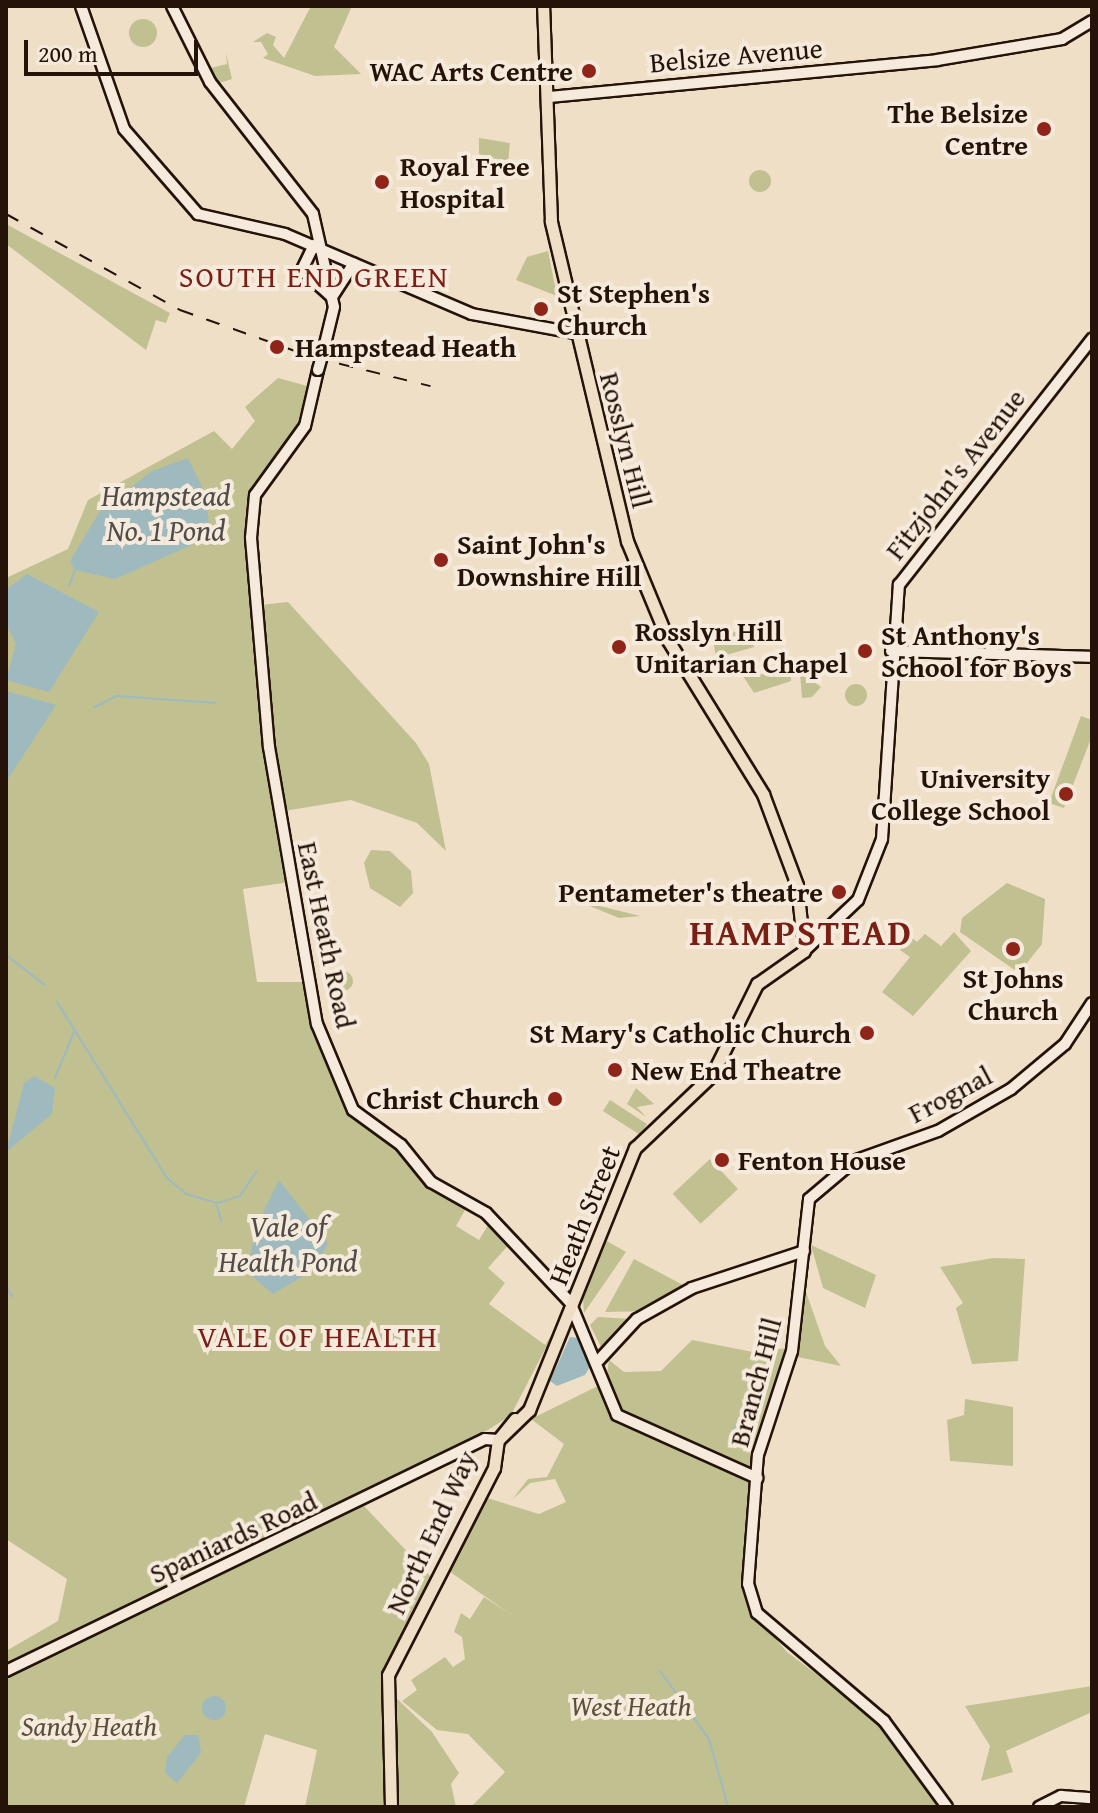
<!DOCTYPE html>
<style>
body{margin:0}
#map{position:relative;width:1098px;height:1813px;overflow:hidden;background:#f0dfc7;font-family:"Gentium Book Plus",serif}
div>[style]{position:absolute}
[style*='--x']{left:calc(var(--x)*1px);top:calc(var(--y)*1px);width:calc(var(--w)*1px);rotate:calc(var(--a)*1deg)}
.green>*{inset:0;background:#c0c091;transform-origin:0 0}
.round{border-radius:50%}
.water>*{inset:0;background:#9ebabf}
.stream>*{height:2px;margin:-1px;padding:0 1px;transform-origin:1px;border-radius:1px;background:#9ebabf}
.roads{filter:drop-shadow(2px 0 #25130a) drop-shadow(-2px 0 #25130a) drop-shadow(0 2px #25130a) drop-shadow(0 -2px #25130a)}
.secondary>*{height:10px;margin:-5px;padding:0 5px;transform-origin:5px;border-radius:5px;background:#f5eadb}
.primary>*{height:11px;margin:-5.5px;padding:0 5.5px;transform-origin:5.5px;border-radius:5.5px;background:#f0dfc7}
.rail>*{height:2px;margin-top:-1px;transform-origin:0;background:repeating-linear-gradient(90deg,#25130a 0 14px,transparent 0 28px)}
.bridges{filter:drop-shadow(2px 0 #25130a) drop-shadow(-2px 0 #25130a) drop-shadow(0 2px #25130a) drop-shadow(0 -2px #25130a)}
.secondary-bridge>*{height:10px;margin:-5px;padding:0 5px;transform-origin:5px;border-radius:5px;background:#f5eadb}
.dots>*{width:22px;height:22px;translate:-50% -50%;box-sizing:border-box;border:4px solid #f5eadb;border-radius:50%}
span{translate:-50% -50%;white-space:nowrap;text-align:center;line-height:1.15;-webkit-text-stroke:8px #f5eadb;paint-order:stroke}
.street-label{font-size:28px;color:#25130a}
.poi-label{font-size:28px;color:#25130a;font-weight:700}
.right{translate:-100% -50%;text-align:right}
.left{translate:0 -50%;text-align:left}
.park-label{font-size:28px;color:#5b5039;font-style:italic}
.neighbourhood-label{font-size:30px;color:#7a1f14;letter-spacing:2px}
.water-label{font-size:30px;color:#4f4d49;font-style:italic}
.district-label{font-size:36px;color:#7a1f14;font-weight:700;letter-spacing:2px}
.frame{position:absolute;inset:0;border:8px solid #25130a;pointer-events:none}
.scale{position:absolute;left:24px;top:40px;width:174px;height:36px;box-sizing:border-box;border:4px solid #25130a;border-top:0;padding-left:10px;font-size:24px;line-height:28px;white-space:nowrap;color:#25130a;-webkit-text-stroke:6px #f5eadb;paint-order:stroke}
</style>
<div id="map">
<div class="green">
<div style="clip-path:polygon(311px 6px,352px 6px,334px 47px,361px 74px,315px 76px,263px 58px,268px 54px,261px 42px,253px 42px,267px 33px,276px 37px,273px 45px,284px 58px)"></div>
<div class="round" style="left:129px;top:19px;width:28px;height:28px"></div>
<div style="clip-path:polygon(226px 53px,232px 79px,216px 84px,207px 69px,227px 64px)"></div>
<div style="clip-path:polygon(479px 138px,510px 143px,508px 163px,479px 154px)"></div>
<div class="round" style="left:749px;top:170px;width:22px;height:22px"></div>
<div style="clip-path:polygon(6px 224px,170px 313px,166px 323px,156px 320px,146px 350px,6px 244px)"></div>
<div style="clip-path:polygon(548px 251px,557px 296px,516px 280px,527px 257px)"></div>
<div style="clip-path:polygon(278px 378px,311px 387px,302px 425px,249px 500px,251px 606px,288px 602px,416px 743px,429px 764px,446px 851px,417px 823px,351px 800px,278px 812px,290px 882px,243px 889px,257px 982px,305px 982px,313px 1027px,351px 1114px,402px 1151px,429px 1185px,469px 1203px,456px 1226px,479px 1240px,490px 1222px,511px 1242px,488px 1268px,505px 1283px,489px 1304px,545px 1345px,557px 1326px,511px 1415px,488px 1430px,6px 1665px,6px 1651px,58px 1621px,67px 1579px,6px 1539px,6px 578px,68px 549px,88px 500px,214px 431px,232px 449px,255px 421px,245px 407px)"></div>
<div style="clip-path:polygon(746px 629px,754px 647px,716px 658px,713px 638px)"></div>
<div style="clip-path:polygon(791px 671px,791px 681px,754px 693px,743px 676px)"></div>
<div style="clip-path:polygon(800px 672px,821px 687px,812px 697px,802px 698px)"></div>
<div class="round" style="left:845px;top:684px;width:22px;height:22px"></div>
<div style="clip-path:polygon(1081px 716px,1092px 720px,1092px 736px,1064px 808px,1049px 803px)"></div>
<div style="clip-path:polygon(371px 850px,390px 851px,411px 871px,413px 893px,400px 907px,370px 888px,364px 863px)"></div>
<div style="clip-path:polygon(1007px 883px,1045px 899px,1042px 944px,1019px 973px,960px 932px,962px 918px)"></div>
<div style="clip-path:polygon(580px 902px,592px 904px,640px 916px,619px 918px)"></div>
<div style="clip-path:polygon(954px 932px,971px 951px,913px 1016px,882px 992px,910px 957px,900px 950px,910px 936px,917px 942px,925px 934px,941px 946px)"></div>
<div class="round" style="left:333px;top:971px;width:20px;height:20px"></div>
<div style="clip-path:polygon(636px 1088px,654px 1104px,637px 1107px,646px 1117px,627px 1104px)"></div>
<div style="left:610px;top:1100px;width:44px;height:13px;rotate:33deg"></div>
<div style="left:710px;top:1159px;width:41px;height:51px;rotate:47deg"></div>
<div style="clip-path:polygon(605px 1240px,626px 1252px,584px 1313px,583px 1298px)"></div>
<div style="clip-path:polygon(811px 1245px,876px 1275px,865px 1308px,823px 1288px)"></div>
<div style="clip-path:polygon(993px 1258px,1025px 1259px,1018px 1361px,972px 1364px,956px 1308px,963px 1303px,940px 1267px)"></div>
<div style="clip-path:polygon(634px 1259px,685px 1286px,652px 1311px,605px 1312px)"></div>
<div style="clip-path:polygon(806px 1292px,825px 1346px,841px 1366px,798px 1357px)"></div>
<div style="clip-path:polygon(598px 1317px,631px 1319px,603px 1351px,590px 1325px)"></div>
<div style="clip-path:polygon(692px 1340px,753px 1352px,788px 1348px,756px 1445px,747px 1606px,787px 1652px,876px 1719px,942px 1807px,471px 1807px,505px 1772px,468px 1734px,437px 1730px,402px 1701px,417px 1690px,411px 1680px,445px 1657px,453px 1667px,465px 1659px,462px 1637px,454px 1632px,461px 1613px,470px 1619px,484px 1597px,513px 1616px,446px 1569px,484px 1497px,539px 1514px,566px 1502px,555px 1479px,530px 1483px,512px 1500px,528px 1479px,547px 1477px,564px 1444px,531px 1419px,606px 1382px,609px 1360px,624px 1372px,661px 1371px)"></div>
<div style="clip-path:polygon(965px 1399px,1013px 1407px,1013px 1466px,950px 1461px,947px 1420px,964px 1415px)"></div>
<div style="clip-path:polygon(364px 1506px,433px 1579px,388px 1675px,392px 1694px,432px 1732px,459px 1773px,451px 1784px,456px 1807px,305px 1807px,317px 1750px,265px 1734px,244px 1807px,6px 1807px,6px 1678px)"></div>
<div style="clip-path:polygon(1092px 1686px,1092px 1712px,1006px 1751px,1013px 1772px,981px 1781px,990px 1746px,965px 1706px)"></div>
</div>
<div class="water">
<div style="clip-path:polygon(188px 458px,206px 495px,210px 537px,115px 579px,75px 570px,70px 561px,100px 511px,152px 471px)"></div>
<div style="clip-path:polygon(27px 574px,99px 612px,49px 692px,6px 680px,16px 644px,6px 623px,8px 588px)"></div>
<div style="clip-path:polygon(6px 691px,56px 705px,6px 782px)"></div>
<div style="clip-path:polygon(35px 1076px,55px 1088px,52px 1114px,6px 1152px,24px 1083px)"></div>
<div style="clip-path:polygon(279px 1180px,328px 1243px,315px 1269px,273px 1294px,247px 1272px,256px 1227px)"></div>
<div style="clip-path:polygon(570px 1337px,580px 1338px,592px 1363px,585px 1375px,557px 1386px,550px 1381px)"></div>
<div class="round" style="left:733px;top:1421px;width:18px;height:18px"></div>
<div class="round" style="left:202px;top:1696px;width:24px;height:24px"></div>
<div style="clip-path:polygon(185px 1735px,198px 1735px,201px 1753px,177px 1783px,165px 1773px,167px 1757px)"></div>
</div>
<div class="stream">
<div style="--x:69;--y:585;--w:15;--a:-67"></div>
<div style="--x:95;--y:707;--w:25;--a:-27"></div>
<div style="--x:117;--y:696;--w:99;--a:4"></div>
<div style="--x:6;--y:955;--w:49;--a:37.6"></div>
<div style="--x:57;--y:1002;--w:208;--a:58"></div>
<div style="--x:167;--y:1178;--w:25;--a:40"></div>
<div style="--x:186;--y:1194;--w:33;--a:16"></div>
<div style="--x:218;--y:1203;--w:23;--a:-18"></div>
<div style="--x:240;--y:1196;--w:30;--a:-56"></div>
<div style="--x:55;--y:1078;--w:50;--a:-67.6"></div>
<div style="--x:216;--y:1204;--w:19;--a:72"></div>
<div style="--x:6;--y:1286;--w:12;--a:59"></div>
<div style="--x:660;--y:1671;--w:84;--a:54.2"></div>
<div style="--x:709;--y:1739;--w:71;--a:74.4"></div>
</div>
<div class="roads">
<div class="secondary">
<div style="--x:81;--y:6;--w:130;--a:70.7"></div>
<div style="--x:124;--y:129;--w:113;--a:49"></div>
<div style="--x:198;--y:214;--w:89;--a:12.9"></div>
<div style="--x:285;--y:234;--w:203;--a:23.2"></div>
<div style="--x:472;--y:314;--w:105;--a:10.5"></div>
<div style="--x:172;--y:6;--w:85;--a:63.4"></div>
<div style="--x:210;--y:82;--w:167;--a:52"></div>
<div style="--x:313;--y:214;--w:95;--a:77.3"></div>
<div style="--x:334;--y:307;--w:46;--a:103.7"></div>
<div style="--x:549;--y:97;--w:390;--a:-5.4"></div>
<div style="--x:937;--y:60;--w:127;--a:-9.5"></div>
<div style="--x:1062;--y:39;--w:35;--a:-31"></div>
<div style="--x:314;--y:245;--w:28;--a:116"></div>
<div style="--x:302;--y:270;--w:40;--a:42"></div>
<div style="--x:332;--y:297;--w:40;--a:-57.1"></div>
<div style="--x:318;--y:370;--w:57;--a:103.1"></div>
<div style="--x:305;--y:426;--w:85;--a:125.9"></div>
<div style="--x:255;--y:495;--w:43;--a:95.3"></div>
<div style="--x:251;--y:538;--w:210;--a:85.1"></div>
<div style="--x:269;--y:747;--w:281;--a:80.2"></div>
<div style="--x:317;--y:1024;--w:93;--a:67.3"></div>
<div style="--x:353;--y:1110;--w:59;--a:36.1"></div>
<div style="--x:401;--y:1145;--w:48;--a:51"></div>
<div style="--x:431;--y:1182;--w:63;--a:29.4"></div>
<div style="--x:486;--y:1213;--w:122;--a:46.7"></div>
<div style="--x:570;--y:1302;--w:122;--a:67.4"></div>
<div style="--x:617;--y:1415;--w:154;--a:24.2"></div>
<div style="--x:891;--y:651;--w:201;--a:1.7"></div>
<div style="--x:804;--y:951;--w:74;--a:-43.4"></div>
<div style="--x:858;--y:900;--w:66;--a:-68.5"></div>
<div style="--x:882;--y:839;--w:255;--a:-86.2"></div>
<div style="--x:899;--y:585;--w:313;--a:-51.9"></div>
<div style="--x:599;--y:1360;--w:56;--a:-47.2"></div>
<div style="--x:637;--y:1319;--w:63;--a:-29.4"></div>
<div style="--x:692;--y:1288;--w:118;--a:-18.3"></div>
<div style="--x:6;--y:1671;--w:532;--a:-25.84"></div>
<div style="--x:485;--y:1439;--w:13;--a:4"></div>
<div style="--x:947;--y:1807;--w:107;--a:-126.2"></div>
<div style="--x:884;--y:1721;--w:167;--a:-139.6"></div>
<div style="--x:757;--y:1613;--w:30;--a:-107"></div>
<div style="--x:748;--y:1584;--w:129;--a:-85.6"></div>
<div style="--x:758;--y:1455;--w:109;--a:-71.9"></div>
<div style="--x:792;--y:1351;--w:153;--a:-83.6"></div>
<div style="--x:809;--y:1199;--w:59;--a:-40.2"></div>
<div style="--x:854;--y:1161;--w:89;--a:-19.7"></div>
<div style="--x:938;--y:1131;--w:84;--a:-29.9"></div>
<div style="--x:1011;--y:1089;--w:70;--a:-39.8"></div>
<div style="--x:1065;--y:1044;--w:49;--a:-56.6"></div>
<div style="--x:1039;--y:1807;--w:25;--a:-27"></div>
<div style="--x:1061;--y:1796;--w:31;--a:4"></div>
</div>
<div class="primary">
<div style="--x:498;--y:1440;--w:43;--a:-44.1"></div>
<div style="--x:529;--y:1410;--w:283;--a:-68"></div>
<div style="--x:635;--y:1148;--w:106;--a:-43.5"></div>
<div style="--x:712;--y:1075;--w:102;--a:-63.7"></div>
<div style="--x:757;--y:984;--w:57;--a:-35.1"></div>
<div style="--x:804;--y:951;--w:66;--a:-96.1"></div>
<div style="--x:797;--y:885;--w:97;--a:-110.5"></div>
<div style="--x:763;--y:794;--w:181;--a:-121.7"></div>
<div style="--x:668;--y:640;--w:107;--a:-112.5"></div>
<div style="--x:627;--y:541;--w:329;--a:-103.4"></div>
<div style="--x:551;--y:221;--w:215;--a:-92.1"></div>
<div style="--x:391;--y:1807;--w:132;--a:-91.3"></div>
<div style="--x:388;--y:1675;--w:233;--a:-62.9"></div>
<div style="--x:494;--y:1468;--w:28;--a:-82"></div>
<div style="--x:498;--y:1440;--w:27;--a:-51"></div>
</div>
</div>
<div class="rail">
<div style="--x:6;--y:214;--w:199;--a:28.9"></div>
<div style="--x:180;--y:310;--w:140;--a:19.6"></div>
<div style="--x:312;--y:357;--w:122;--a:13.8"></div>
</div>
<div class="bridges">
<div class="secondary-bridge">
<div style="--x:318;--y:370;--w:19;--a:-74"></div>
</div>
</div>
<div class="dots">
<div style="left:589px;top:71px;background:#8f2418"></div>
<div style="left:1044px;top:129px;background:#8f2418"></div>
<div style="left:382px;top:182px;background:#8f2418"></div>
<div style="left:541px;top:309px;background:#8f2418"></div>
<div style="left:277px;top:347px;background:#8f2418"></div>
<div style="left:441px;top:560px;background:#8f2418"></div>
<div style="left:619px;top:647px;background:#8f2418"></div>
<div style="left:865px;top:651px;background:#8f2418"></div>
<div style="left:1066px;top:794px;background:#8f2418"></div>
<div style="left:839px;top:892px;background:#8f2418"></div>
<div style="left:1013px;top:949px;background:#8f2418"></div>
<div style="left:867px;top:1033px;background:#8f2418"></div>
<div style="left:615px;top:1070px;background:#8f2418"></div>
<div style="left:555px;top:1099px;background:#8f2418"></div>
<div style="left:722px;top:1160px;background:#8f2418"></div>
</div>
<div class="street-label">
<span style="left:736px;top:55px;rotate:-5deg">Belsize Avenue</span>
<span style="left:626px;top:440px;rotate:76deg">Rosslyn Hill</span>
<span style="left:955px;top:474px;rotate:-52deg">Fitzjohn's Avenue</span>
<span style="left:327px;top:935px;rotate:78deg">East Heath Road</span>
<span style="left:950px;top:1094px;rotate:-28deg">Frognal</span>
<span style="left:584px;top:1215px;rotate:-68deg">Heath Street</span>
<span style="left:755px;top:1382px;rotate:-75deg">Branch Hill</span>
<span style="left:431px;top:1532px;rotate:-65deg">North End Way</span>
<span style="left:233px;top:1537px;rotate:-25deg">Spaniards Road</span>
</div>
<div class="poi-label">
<span class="right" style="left:573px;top:71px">WAC Arts Centre</span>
<span class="right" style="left:1028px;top:129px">The Belsize<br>Centre</span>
<span class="left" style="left:400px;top:182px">Royal Free<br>Hospital</span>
<span class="left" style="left:557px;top:309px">St Stephen's<br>Church</span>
<span class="left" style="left:295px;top:347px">Hampstead Heath</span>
<span class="left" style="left:457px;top:560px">Saint John's<br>Downshire Hill</span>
<span class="left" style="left:635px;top:647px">Rosslyn Hill<br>Unitarian Chapel</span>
<span class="left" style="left:881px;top:651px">St Anthony's<br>School for Boys</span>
<span class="right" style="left:1050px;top:794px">University<br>College School</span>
<span class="right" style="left:823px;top:892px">Pentameter's theatre</span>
<span style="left:1013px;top:994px">St Johns<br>Church</span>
<span class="right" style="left:851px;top:1033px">St Mary's Catholic Church</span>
<span class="left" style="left:631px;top:1070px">New End Theatre</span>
<span class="right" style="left:539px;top:1099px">Christ Church</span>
<span class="left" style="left:738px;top:1160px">Fenton House</span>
</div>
<div class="park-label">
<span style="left:631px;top:1706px">West Heath</span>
<span style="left:89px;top:1726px">Sandy Heath</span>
</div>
<div class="neighbourhood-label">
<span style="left:314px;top:276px">SOUTH END GREEN</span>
<span style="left:318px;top:1336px">VALE OF HEALTH</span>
</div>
<div class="water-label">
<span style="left:166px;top:512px">Hampstead<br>No. 1 Pond</span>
<span style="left:288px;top:1243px">Vale of<br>Health Pond</span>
</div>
<div class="district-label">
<span style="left:801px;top:932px">HAMPSTEAD</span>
</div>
<div class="frame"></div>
<div class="scale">200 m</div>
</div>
